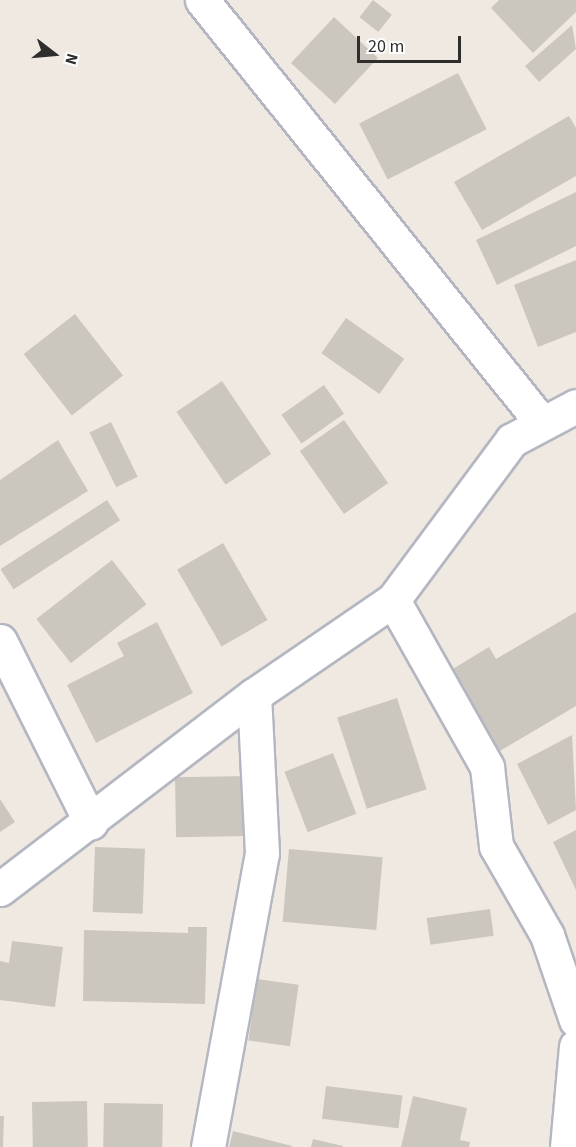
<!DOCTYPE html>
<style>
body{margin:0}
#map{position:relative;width:576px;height:1147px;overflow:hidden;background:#efe9e1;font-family:"Source Sans 3",sans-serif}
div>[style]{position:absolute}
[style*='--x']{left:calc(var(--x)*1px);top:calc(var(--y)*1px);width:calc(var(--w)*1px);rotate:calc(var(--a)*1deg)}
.building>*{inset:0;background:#cbc7bf;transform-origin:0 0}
.roads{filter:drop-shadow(2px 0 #b4b7c1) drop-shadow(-2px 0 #b4b7c1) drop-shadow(0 2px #b4b7c1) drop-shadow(0 -2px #b4b7c1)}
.minor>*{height:33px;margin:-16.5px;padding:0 16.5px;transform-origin:16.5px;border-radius:16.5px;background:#fff}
span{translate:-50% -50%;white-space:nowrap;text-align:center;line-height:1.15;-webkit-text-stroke:6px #fff;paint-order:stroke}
.north{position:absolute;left:24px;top:24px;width:60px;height:60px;-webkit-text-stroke:4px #fff;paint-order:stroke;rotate:106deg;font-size:16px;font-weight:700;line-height:24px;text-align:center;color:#2e2e2e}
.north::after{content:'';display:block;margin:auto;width:21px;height:27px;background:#2e2e2e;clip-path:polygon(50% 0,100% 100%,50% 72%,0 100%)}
.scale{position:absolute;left:357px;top:36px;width:104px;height:27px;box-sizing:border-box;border:3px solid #2e2e2e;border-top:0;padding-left:8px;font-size:18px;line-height:21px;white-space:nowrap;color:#2e2e2e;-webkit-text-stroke:4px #fff;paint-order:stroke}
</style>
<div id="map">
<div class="building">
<div style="left:373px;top:0;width:24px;height:22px;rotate:38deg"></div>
<div style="clip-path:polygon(499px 0,576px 0,576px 12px,533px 53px,491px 8px)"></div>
<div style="left:334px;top:17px;width:60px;height:63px;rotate:43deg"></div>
<div style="clip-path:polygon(572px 25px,576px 49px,539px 82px,525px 66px)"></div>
<div style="left:458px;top:73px;width:63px;height:111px;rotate:63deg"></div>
<div style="clip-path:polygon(569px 116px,576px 128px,576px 176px,482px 230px,454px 182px)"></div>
<div style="clip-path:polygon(576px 192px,576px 246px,497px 285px,476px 240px)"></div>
<div style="clip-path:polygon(576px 260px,576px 332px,538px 347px,514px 285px)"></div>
<div style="left:75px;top:314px;width:78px;height:65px;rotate:52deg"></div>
<div style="left:346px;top:318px;width:71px;height:43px;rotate:35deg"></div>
<div style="left:222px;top:381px;width:88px;height:55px;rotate:56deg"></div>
<div style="left:324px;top:385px;width:35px;height:52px;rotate:55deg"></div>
<div style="left:344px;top:420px;width:77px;height:54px;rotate:55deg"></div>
<div style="left:111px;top:422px;width:61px;height:24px;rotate:64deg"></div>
<div style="clip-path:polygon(58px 440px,88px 491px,0 546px,0 480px)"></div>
<div style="left:107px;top:500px;width:24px;height:127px;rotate:57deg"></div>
<div style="left:223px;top:543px;width:89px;height:53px;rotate:60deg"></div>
<div style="left:112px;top:560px;width:56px;height:96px;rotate:52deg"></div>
<div style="clip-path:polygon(576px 612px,576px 706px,488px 758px,441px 676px,489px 647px,496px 659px)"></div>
<div style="clip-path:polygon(157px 622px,193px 693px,96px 743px,67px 685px,124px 656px,117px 643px)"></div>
<div style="left:397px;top:698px;width:96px;height:63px;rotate:72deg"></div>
<div style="clip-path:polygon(572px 735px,576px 810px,548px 825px,517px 764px)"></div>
<div style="left:333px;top:753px;width:65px;height:52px;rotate:69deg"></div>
<div style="left:248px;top:776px;width:60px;height:73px;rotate:89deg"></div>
<div style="clip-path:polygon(0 799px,15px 822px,0 832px)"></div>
<div style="clip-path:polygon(576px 830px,576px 890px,553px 842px)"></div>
<div style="left:95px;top:847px;width:50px;height:65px;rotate:2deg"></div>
<div style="left:289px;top:849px;width:94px;height:73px;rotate:5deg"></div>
<div style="left:490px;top:909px;width:27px;height:64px;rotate:82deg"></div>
<div style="clip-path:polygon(188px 927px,207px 927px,205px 1004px,83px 1001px,84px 930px,188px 933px)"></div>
<div style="clip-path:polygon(12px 941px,63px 947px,55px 1007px,0 1000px,0 961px,9px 963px)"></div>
<div style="left:257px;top:979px;width:42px;height:62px;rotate:8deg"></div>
<div style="left:326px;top:1086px;width:77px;height:33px;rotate:7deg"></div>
<div style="clip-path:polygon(413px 1096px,467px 1108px,460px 1140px,470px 1142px,469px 1147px,401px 1147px)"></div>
<div style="left:87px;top:1101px;width:46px;height:55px;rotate:89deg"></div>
<div style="left:104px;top:1103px;width:59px;height:44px;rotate:1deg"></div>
<div style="clip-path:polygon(0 1116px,4px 1116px,3px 1147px,0 1147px)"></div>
<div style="clip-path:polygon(233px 1131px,292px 1146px,292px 1147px,229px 1147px)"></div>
<div style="clip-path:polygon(313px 1139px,343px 1146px,343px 1147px,311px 1147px)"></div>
</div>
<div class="roads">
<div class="minor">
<div style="--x:202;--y:0;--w:541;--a:51.22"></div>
<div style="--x:393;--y:600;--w:192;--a:60.6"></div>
<div style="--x:487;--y:767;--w:80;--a:83.5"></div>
<div style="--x:496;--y:846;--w:103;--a:60.2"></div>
<div style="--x:547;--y:935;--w:90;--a:71.2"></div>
<div style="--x:0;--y:641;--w:203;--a:63.4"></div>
<div style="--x:0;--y:889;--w:320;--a:-37.4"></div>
<div style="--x:254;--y:695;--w:168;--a:-34.4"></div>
<div style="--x:393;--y:600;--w:199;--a:-53.4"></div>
<div style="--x:512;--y:440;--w:72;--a:-28"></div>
<div style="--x:208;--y:1147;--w:299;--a:-79.6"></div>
<div style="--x:262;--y:853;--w:158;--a:-92.9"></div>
<div style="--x:567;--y:1147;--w:101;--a:-84.9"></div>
</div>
</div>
<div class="north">N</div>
<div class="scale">20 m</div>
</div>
